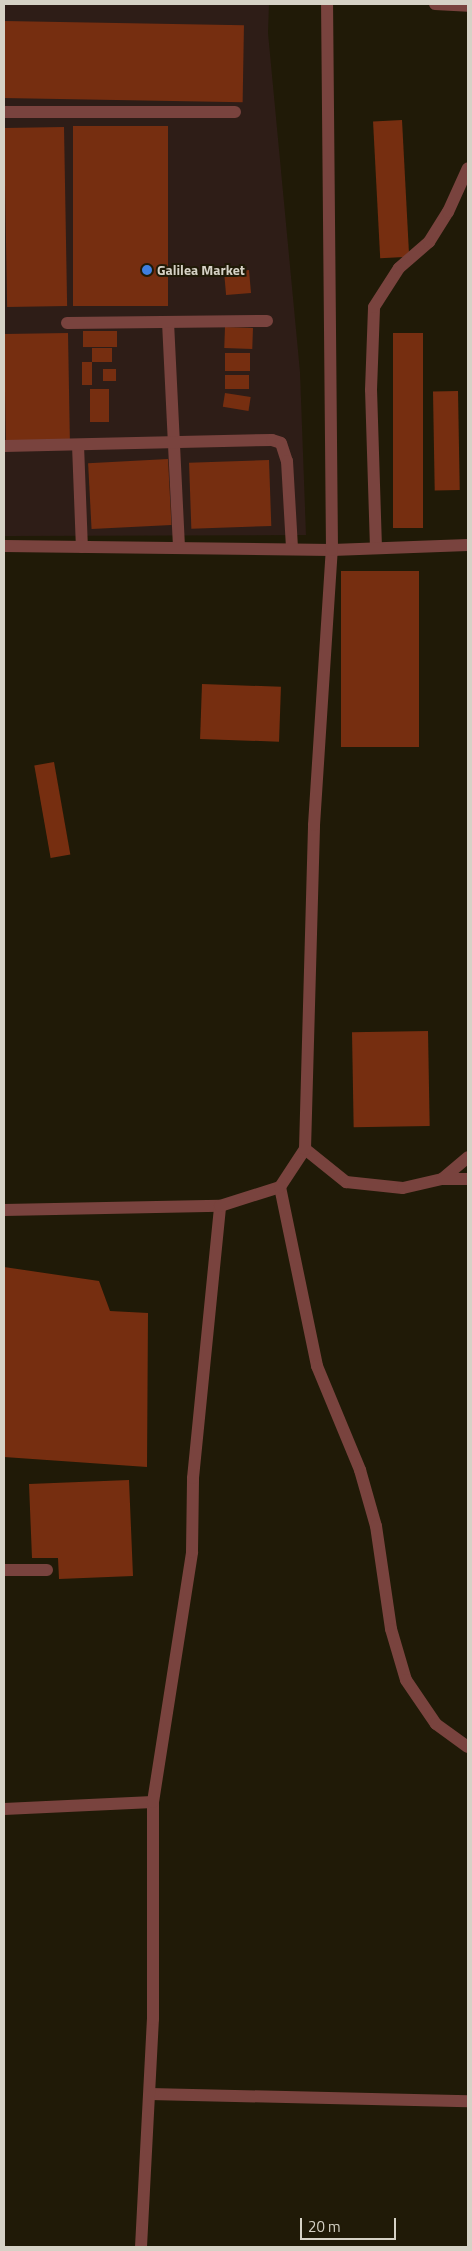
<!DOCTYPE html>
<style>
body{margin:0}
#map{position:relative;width:472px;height:2251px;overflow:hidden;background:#201a07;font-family:"Titillium Web",sans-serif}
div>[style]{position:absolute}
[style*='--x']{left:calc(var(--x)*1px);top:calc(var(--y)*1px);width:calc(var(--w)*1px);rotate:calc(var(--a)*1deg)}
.commercial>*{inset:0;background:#2e1d17}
.building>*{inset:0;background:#762e10;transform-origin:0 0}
.service>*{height:12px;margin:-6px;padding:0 6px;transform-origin:6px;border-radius:6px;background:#79433e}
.minor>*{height:12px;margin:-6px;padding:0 6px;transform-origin:6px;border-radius:6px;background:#79433e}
.dots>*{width:14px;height:14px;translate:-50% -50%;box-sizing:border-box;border:2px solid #201a07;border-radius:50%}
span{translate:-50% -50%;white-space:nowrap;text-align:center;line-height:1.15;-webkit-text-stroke:4px #201a07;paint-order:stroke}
.poi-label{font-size:14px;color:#d6d2c6;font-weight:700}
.left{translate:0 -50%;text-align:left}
.frame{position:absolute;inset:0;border:5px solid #d6d2c6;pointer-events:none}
.scale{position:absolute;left:300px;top:2218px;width:96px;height:22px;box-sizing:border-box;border:2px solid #d6d2c6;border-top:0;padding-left:6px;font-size:15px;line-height:18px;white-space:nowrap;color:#d6d2c6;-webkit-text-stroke:4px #201a07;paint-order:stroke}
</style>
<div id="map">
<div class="commercial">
<div style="clip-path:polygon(4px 4px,269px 4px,268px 33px,300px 372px,306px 535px,4px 536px)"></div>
</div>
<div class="building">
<div style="left:4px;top:21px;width:240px;height:77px;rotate:1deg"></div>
<div style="left:402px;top:120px;width:137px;height:29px;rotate:87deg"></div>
<div style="left:168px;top:126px;width:180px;height:95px;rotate:90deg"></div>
<div style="left:64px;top:127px;width:179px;height:60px;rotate:89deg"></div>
<div style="left:249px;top:270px;width:23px;height:25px;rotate:85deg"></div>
<div style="left:225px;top:327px;width:28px;height:21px;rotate:2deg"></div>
<div style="left:83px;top:331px;width:34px;height:16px"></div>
<div style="left:68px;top:333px;width:107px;height:64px;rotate:89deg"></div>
<div style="left:423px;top:333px;width:195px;height:30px;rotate:90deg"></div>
<div style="left:92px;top:348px;width:20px;height:14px"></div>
<div style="left:250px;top:353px;width:18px;height:25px;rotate:90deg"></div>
<div style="left:82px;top:362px;width:10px;height:23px"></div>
<div style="left:103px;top:369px;width:13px;height:12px"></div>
<div style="left:249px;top:375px;width:14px;height:24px;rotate:90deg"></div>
<div style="left:90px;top:389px;width:19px;height:33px"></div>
<div style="left:458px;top:391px;width:99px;height:25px;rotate:89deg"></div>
<div style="left:225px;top:393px;width:26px;height:14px;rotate:9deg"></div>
<div style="left:168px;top:459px;width:66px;height:80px;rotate:87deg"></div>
<div style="left:269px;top:460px;width:66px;height:80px;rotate:88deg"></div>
<div style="left:341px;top:571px;width:78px;height:176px"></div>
<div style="left:202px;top:684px;width:79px;height:55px;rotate:2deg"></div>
<div style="left:54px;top:762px;width:94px;height:20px;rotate:80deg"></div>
<div style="left:428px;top:1031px;width:95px;height:76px;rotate:89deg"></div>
<div style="clip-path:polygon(4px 1267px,99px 1281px,110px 1311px,148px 1313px,147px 1467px,4px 1457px)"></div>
<div style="clip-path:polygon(129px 1480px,133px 1576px,59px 1579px,58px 1558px,32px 1558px,29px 1484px)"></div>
</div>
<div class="service">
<div style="--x:435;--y:4;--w:33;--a:3"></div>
<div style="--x:4;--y:112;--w:231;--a:0"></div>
<div style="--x:168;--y:322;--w:226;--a:87.2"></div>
<div style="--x:67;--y:323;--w:200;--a:-0.6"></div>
<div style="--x:78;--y:445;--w:102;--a:87.8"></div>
<div style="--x:4;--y:446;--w:268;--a:-1.3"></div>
<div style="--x:272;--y:440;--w:9;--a:18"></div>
<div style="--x:281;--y:443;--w:19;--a:72"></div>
<div style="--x:287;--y:461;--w:88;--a:86.7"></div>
<div style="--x:376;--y:548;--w:158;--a:-91.8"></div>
<div style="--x:371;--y:390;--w:83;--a:-87.9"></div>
<div style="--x:374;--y:307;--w:46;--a:-57.3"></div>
<div style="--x:399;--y:268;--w:40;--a:-41"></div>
<div style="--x:429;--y:242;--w:36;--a:-58"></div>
<div style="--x:448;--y:212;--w:48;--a:-65.6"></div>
<div style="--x:305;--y:1149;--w:53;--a:38.8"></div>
<div style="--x:346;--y:1182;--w:57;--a:6"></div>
<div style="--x:403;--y:1188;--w:40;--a:-13"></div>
<div style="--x:442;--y:1179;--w:34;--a:-40"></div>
<div style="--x:442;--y:1179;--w:26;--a:0"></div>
<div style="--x:280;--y:1187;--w:183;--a:78.3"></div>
<div style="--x:317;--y:1366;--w:113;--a:67.5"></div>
<div style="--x:360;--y:1470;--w:58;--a:74.1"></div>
<div style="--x:376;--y:1526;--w:104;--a:81.7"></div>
<div style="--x:391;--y:1629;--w:53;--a:73.6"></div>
<div style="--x:406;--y:1680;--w:53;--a:55.7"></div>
<div style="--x:436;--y:1724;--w:39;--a:36"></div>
<div style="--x:4;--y:1570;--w:43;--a:0"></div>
<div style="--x:4;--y:1809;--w:149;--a:-2.7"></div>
</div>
<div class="minor">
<div style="--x:4;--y:546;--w:328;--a:0.7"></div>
<div style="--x:332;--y:550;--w:136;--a:-2.1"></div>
<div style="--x:4;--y:1210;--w:216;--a:-1.1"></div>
<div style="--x:150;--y:2094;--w:318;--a:1.3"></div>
<div style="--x:141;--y:2247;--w:228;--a:-87"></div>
<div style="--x:153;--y:2019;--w:217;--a:-90"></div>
<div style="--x:153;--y:1802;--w:253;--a:-81.1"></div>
<div style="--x:192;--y:1552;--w:74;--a:-89.2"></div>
<div style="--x:193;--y:1478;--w:273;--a:-84.3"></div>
<div style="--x:220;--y:1206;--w:63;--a:-17.6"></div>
<div style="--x:280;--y:1187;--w:45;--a:-56.7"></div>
<div style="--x:305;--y:1149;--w:324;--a:-88.4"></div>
<div style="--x:314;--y:825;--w:276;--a:-86.3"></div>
<div style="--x:332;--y:550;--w:546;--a:-90.52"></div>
</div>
<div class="dots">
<div style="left:147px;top:270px;background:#3f7fe0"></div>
</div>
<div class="poi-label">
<span class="left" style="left:157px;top:270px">Galilea Market</span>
</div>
<div class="frame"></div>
<div class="scale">20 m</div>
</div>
